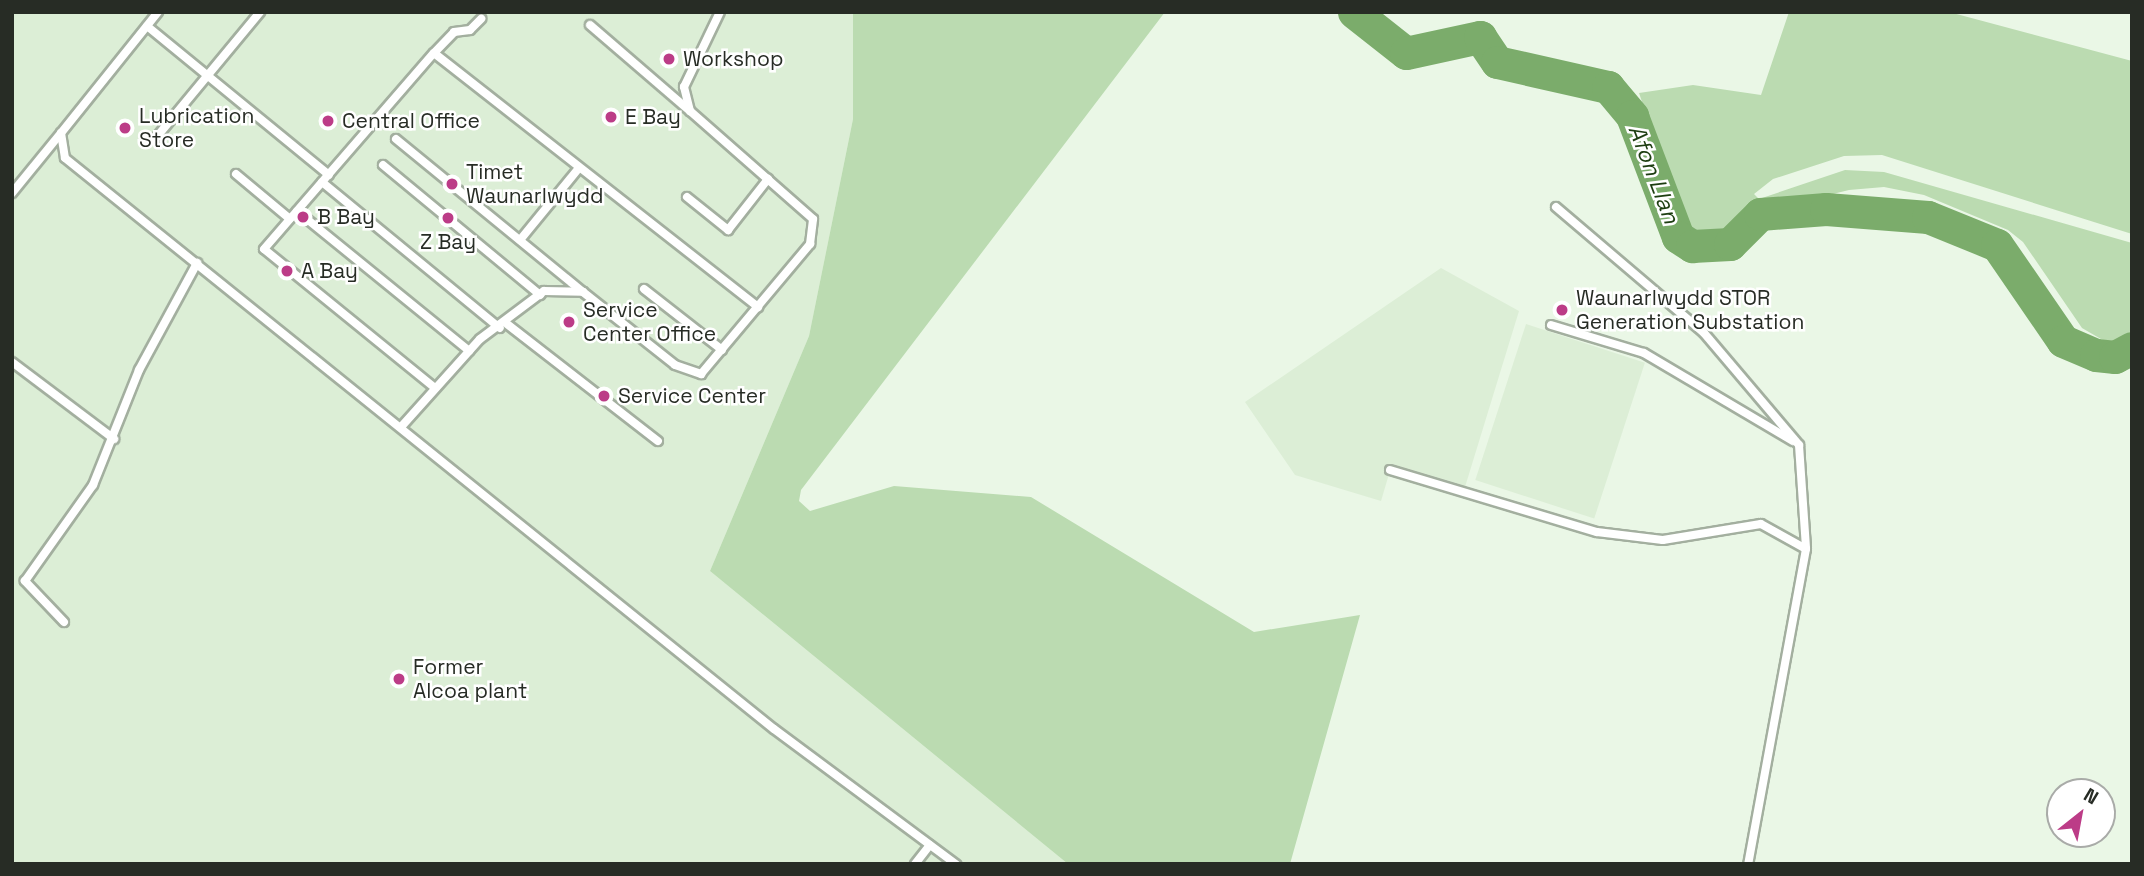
<!DOCTYPE html>
<style>
body{margin:0}
#map{position:relative;width:2144px;height:876px;overflow:hidden;background:#eaf7e6;font-family:"Space Grotesk",sans-serif}
div>[style]{position:absolute}
[style*='--x']{left:calc(var(--x)*1px);top:calc(var(--y)*1px);width:calc(var(--w)*1px);rotate:calc(var(--a)*1deg)}
.built>*{inset:0;background:#dceed6;transform-origin:0 0}
.green>*{inset:0;background:#bbdbb1}
.river>*{height:33px;margin:-16.5px;padding:0 16.5px;transform-origin:16.5px;border-radius:16.5px;background:#7bac6b}
.roads{filter:drop-shadow(2px 0 #a3af9f) drop-shadow(-2px 0 #a3af9f) drop-shadow(0 2px #a3af9f) drop-shadow(0 -2px #a3af9f)}
.lane>*{height:8px;margin:-4px;padding:0 4px;transform-origin:4px;border-radius:4px;background:#fff}
.dots>*{width:19px;height:19px;translate:-50% -50%;box-sizing:border-box;border:4px solid #fff;border-radius:50%}
span{translate:-50% -50%;white-space:nowrap;text-align:center;line-height:1.15;-webkit-text-stroke:5px #fff;paint-order:stroke}
.poi-label{font-size:21px;color:#272c25}
.left{translate:0 -50%;text-align:left}
.water-label{font-size:23px;color:#1d3e11;font-style:italic}
.frame{position:absolute;inset:0;border:14px solid #272c25;pointer-events:none}
.north{position:absolute;left:2046px;top:778px;width:70px;height:70px;box-sizing:border-box;background:#fff;border:2px solid #a9aba8;border-radius:50%;rotate:31deg;font-size:19px;font-weight:700;line-height:28px;text-align:center;color:#272c25}
.north::after{content:'';display:block;margin:auto;width:24px;height:32px;background:#bc3c87;clip-path:polygon(50% 0,100% 100%,50% 72%,0 100%)}
</style>
<div id="map">
<div class="built">
<div style="clip-path:polygon(12px 12px,853px 12px,853px 119px,809px 336px,710px 571px,1068px 864px,12px 864px)"></div>
<div style="clip-path:polygon(1441px 268px,1519px 311px,1465px 487px,1392px 464px,1381px 501px,1295px 475px,1245px 402px)"></div>
<div style="left:1526px;top:324px;width:125px;height:164px;rotate:18deg"></div>
</div>
<div class="green">
<div style="clip-path:polygon(853px 12px,1165px 12px,801px 490px,799px 501px,810px 511px,894px 486px,1031px 497px,1254px 632px,1360px 615px,1290px 864px,1068px 864px,710px 571px,809px 336px,853px 119px)"></div>
<div style="clip-path:polygon(1789px 12px,1949px 12px,2132px 61px,2132px 234px,1882px 155px,1844px 156px,1773px 179px,1754px 194px,1759px 199px,1845px 170px,1884px 172px,2132px 243px,2132px 345px,2113px 346px,2082px 328px,2023px 242px,2008px 230px,1924px 195px,1884px 187px,1849px 190px,1748px 215px,1712px 237px,1697px 234px,1680px 213px,1639px 93px,1693px 85px,1761px 95px)"></div>
</div>
<div class="river">
<div style="--x:1354;--y:12;--w:66;--a:38.3"></div>
<div style="--x:1406;--y:53;--w:76;--a:-12.2"></div>
<div style="--x:1480;--y:37;--w:30;--a:56"></div>
<div style="--x:1497;--y:62;--w:114;--a:12.7"></div>
<div style="--x:1608;--y:87;--w:38;--a:50"></div>
<div style="--x:1632;--y:116;--w:129;--a:69.2"></div>
<div style="--x:1678;--y:237;--w:17;--a:33"></div>
<div style="--x:1692;--y:246;--w:38;--a:-3"></div>
<div style="--x:1730;--y:244;--w:42;--a:-45"></div>
<div style="--x:1760;--y:214;--w:66;--a:-4.3"></div>
<div style="--x:1826;--y:209;--w:102;--a:4.5"></div>
<div style="--x:1928;--y:217;--w:74;--a:22.1"></div>
<div style="--x:1997;--y:245;--w:116;--a:55.5"></div>
<div style="--x:2063;--y:341;--w:36;--a:23"></div>
<div style="--x:2096;--y:355;--w:19;--a:6"></div>
<div style="--x:2115;--y:357;--w:19;--a:-28"></div>
</div>
<div class="roads">
<div class="lane">
<div style="--x:158;--y:12;--w:155;--a:128.7"></div>
<div style="--x:61;--y:133;--w:25;--a:81"></div>
<div style="--x:65;--y:158;--w:910;--a:38.85"></div>
<div style="--x:774;--y:729;--w:227;--a:36.6"></div>
<div style="--x:590;--y:25;--w:132;--a:40.7"></div>
<div style="--x:147;--y:26;--w:235;--a:39.3"></div>
<div style="--x:434;--y:53;--w:29;--a:-46"></div>
<div style="--x:454;--y:32;--w:16;--a:-7"></div>
<div style="--x:470;--y:30;--w:16;--a:-45"></div>
<div style="--x:155;--y:139;--w:165;--a:-50.4"></div>
<div style="--x:396;--y:139;--w:242;--a:39.3"></div>
<div style="--x:383;--y:165;--w:204;--a:39.6"></div>
<div style="--x:236;--y:174;--w:70;--a:39.8"></div>
<div style="--x:322;--y:182;--w:230;--a:39.4"></div>
<div style="--x:12;--y:193;--w:77;--a:-50.8"></div>
<div style="--x:687;--y:197;--w:53;--a:38.8"></div>
<div style="--x:728;--y:230;--w:65;--a:-51.9"></div>
<div style="--x:1556;--y:207;--w:194;--a:40.4"></div>
<div style="--x:1704;--y:333;--w:147;--a:49.7"></div>
<div style="--x:1799;--y:445;--w:104;--a:86.1"></div>
<div style="--x:1806;--y:549;--w:320;--a:100.4"></div>
<div style="--x:297;--y:211;--w:222;--a:39.1"></div>
<div style="--x:520;--y:240;--w:93;--a:-50.7"></div>
<div style="--x:644;--y:289;--w:99;--a:38"></div>
<div style="--x:507;--y:324;--w:191;--a:37.8"></div>
<div style="--x:1551;--y:325;--w:97;--a:16.8"></div>
<div style="--x:1644;--y:353;--w:173;--a:30.6"></div>
<div style="--x:12;--y:362;--w:128;--a:37"></div>
<div style="--x:435;--y:388;--w:220;--a:-140.9"></div>
<div style="--x:264;--y:249;--w:259;--a:-49.1"></div>
<div style="--x:434;--y:53;--w:412;--a:38.1"></div>
<div style="--x:401;--y:427;--w:118;--a:-48.1"></div>
<div style="--x:480;--y:339;--w:80;--a:-36.9"></div>
<div style="--x:544;--y:291;--w:39;--a:1"></div>
<div style="--x:583;--y:292;--w:117;--a:38.4"></div>
<div style="--x:675;--y:365;--w:28;--a:19"></div>
<div style="--x:701;--y:374;--w:170;--a:-50"></div>
<div style="--x:810;--y:244;--w:25;--a:-83"></div>
<div style="--x:813;--y:219;--w:164;--a:-138.7"></div>
<div style="--x:690;--y:111;--w:25;--a:-104"></div>
<div style="--x:684;--y:87;--w:83;--a:-64.4"></div>
<div style="--x:1390;--y:470;--w:216;--a:16.7"></div>
<div style="--x:1597;--y:532;--w:66;--a:6.9"></div>
<div style="--x:1663;--y:540;--w:99;--a:-9.3"></div>
<div style="--x:1761;--y:524;--w:51;--a:29.1"></div>
<div style="--x:64;--y:622;--w:57;--a:-133.6"></div>
<div style="--x:25;--y:581;--w:118;--a:-54.7"></div>
<div style="--x:93;--y:485;--w:124;--a:-68.2"></div>
<div style="--x:139;--y:370;--w:122;--a:-61.5"></div>
<div style="--x:915;--y:864;--w:24;--a:-52"></div>
</div>
</div>
<div class="dots">
<div style="left:669px;top:59px;background:#bc3c87"></div>
<div style="left:611px;top:117px;background:#bc3c87"></div>
<div style="left:328px;top:121px;background:#bc3c87"></div>
<div style="left:125px;top:128px;background:#bc3c87"></div>
<div style="left:452px;top:184px;background:#bc3c87"></div>
<div style="left:303px;top:217px;background:#bc3c87"></div>
<div style="left:448px;top:218px;background:#bc3c87"></div>
<div style="left:287px;top:271px;background:#bc3c87"></div>
<div style="left:1562px;top:310px;background:#bc3c87"></div>
<div style="left:569px;top:322px;background:#bc3c87"></div>
<div style="left:604px;top:396px;background:#bc3c87"></div>
<div style="left:399px;top:679px;background:#bc3c87"></div>
</div>
<div class="poi-label">
<span class="left" style="left:683px;top:59px">Workshop</span>
<span class="left" style="left:139px;top:128px">Lubrication<br>Store</span>
<span class="left" style="left:625px;top:117px">E Bay</span>
<span class="left" style="left:342px;top:121px">Central Office</span>
<span class="left" style="left:466px;top:184px">Timet<br>Waunarlwydd</span>
<span class="left" style="left:317px;top:217px">B Bay</span>
<span style="left:448px;top:242px">Z Bay</span>
<span class="left" style="left:301px;top:271px">A Bay</span>
<span class="left" style="left:1576px;top:310px">Waunarlwydd STOR<br>Generation Substation</span>
<span class="left" style="left:583px;top:322px">Service<br>Center Office</span>
<span class="left" style="left:618px;top:396px">Service Center</span>
<span class="left" style="left:413px;top:679px">Former<br>Alcoa plant</span>
</div>
<div class="water-label">
<span style="left:1654px;top:174px;rotate:69deg">Afon Llan</span>
</div>
<div class="frame"></div>
<div class="north">N</div>
</div>
